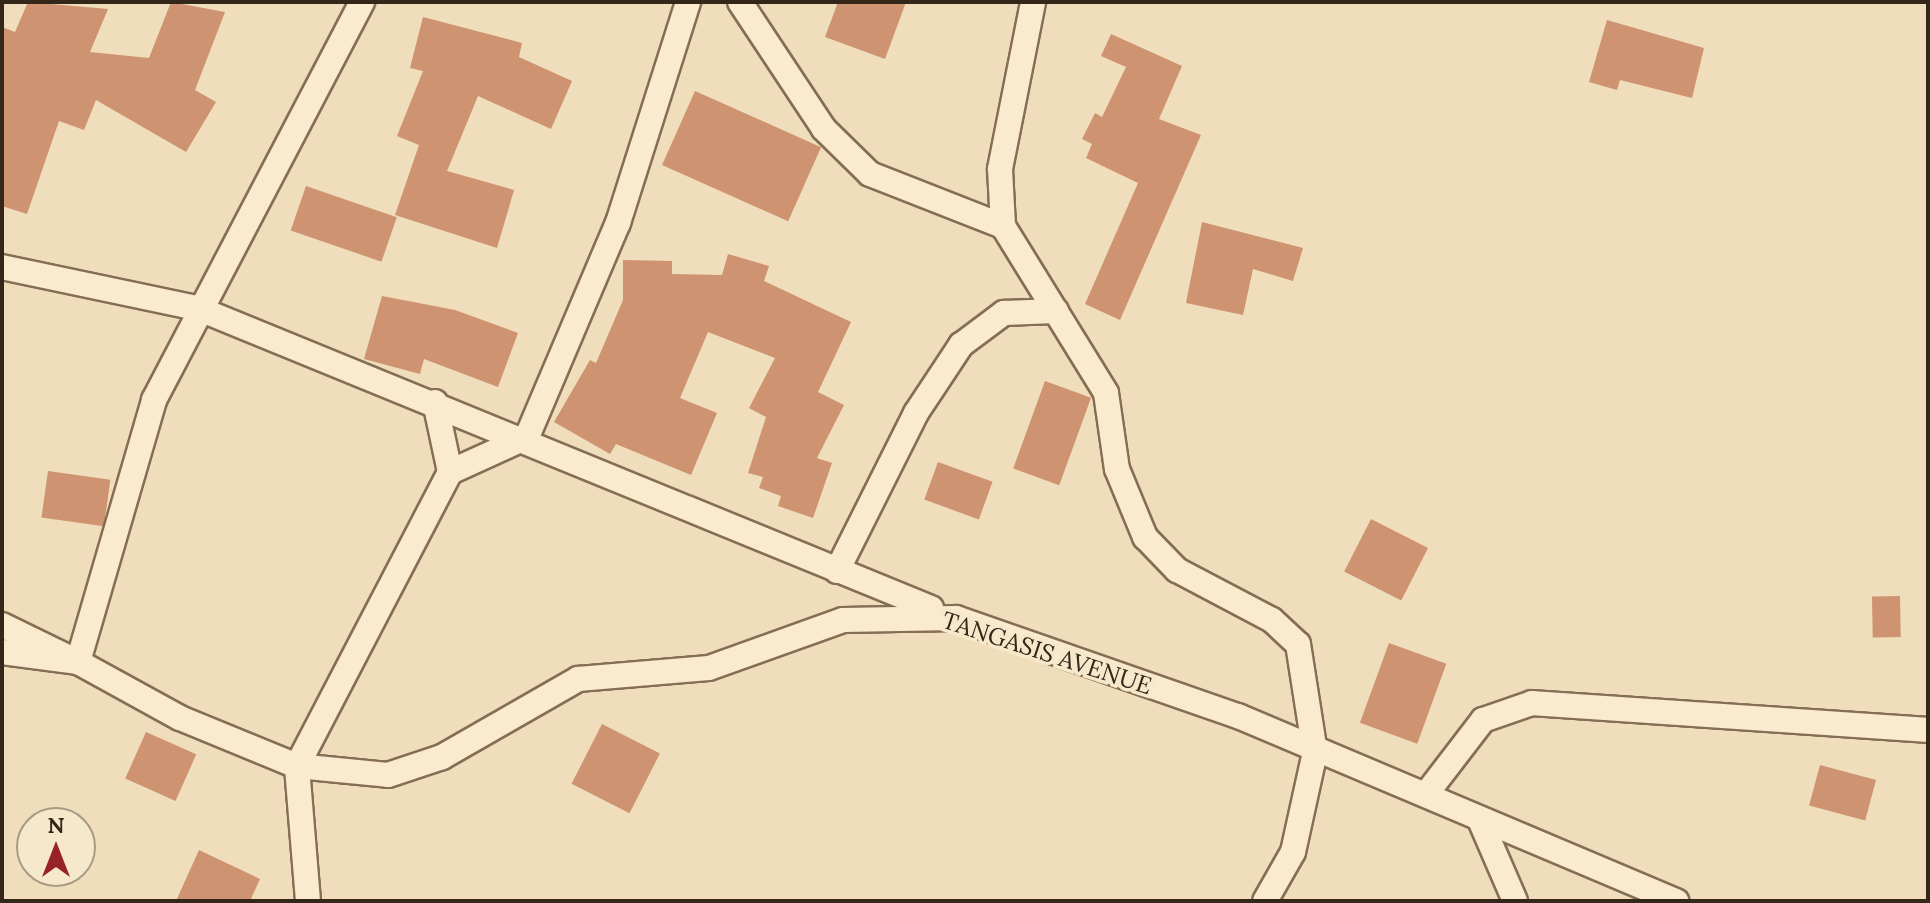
<!DOCTYPE html>
<style>
body{margin:0}
#map{position:relative;width:1930px;height:903px;overflow:hidden;background:#efddbb;font-family:Lora,serif}
div>[style]{position:absolute}
[style*='--x']{left:calc(var(--x)*1px);top:calc(var(--y)*1px);width:calc(var(--w)*1px);rotate:calc(var(--a)*1deg)}
.building>*{inset:0;background:#ce9370;transform-origin:0 0}
.roads{filter:drop-shadow(2px 0 #866d55) drop-shadow(-2px 0 #866d55) drop-shadow(0 2px #866d55) drop-shadow(0 -2px #866d55)}
.street>*{height:24px;margin:-12px;padding:0 12px;transform-origin:12px;border-radius:12px;background:#faebce}
span{translate:-50% -50%;white-space:nowrap;text-align:center;line-height:1.15;-webkit-text-stroke:7px #f6e8cb;paint-order:stroke}
.street-label{font-size:24px;color:#35261a}
.frame{position:absolute;inset:0;border:4px solid #35261a;pointer-events:none}
.north{position:absolute;left:16px;top:807px;width:80px;height:80px;box-sizing:border-box;background:#f6e8cb;border:2px solid #a99a84;border-radius:50%;rotate:0deg;font-size:22px;font-weight:700;line-height:32px;text-align:center;color:#35261a}
.north::after{content:'';display:block;margin:auto;width:28px;height:36px;background:#972329;clip-path:polygon(50% 0,100% 100%,50% 72%,0 100%)}
</style>
<div id="map">
<div class="building">
<div style="clip-path:polygon(28px 2px,108px 9px,90px 52px,149px 58px,171px 2px,225px 12px,195px 90px,216px 102px,186px 152px,96px 100px,84px 130px,59px 121px,27px 214px,2px 206px,2px 27px,15px 32px)"></div>
<div style="clip-path:polygon(838px 2px,906px 2px,885px 59px,825px 37px)"></div>
<div style="clip-path:polygon(423px 17px,522px 43px,519px 57px,572px 81px,551px 129px,478px 96px,447px 171px,514px 190px,497px 248px,395px 215px,419px 145px,397px 136px,423px 71px,410px 68px)"></div>
<div style="clip-path:polygon(1607px 20px,1704px 48px,1692px 98px,1620px 80px,1617px 90px,1589px 82px)"></div>
<div style="clip-path:polygon(1111px 34px,1182px 66px,1159px 119px,1201px 135px,1120px 320px,1085px 304px,1138px 183px,1086px 158px,1092px 144px,1082px 139px,1095px 113px,1102px 117px,1126px 67px,1101px 56px)"></div>
<div style="left:695px;top:91px;width:138px;height:81px;rotate:24deg"></div>
<div style="left:306px;top:186px;width:96px;height:47px;rotate:19deg"></div>
<div style="clip-path:polygon(1202px 222px,1303px 248px,1293px 281px,1253px 269px,1243px 315px,1186px 303px)"></div>
<div style="clip-path:polygon(728px 254px,769px 266px,764px 281px,851px 322px,818px 392px,844px 405px,817px 458px,832px 463px,813px 518px,778px 506px,781px 496px,759px 488px,763px 477px,748px 473px,766px 417px,749px 408px,775px 358px,708px 332px,680px 398px,717px 413px,691px 475px,616px 444px,610px 454px,554px 422px,590px 360px,596px 363px,623px 300px,623px 260px,672px 261px,672px 274px,722px 275px)"></div>
<div style="clip-path:polygon(382px 296px,455px 310px,518px 333px,498px 387px,424px 359px,420px 374px,364px 359px)"></div>
<div style="left:1045px;top:381px;width:49px;height:93px;rotate:20deg"></div>
<div style="left:938px;top:462px;width:58px;height:40px;rotate:20deg"></div>
<div style="left:48px;top:471px;width:63px;height:47px;rotate:8deg"></div>
<div style="left:1371px;top:519px;width:64px;height:59px;rotate:27deg"></div>
<div style="left:1900px;top:596px;width:41px;height:28px;rotate:89deg"></div>
<div style="left:1389px;top:643px;width:61px;height:85px;rotate:20deg"></div>
<div style="left:602px;top:724px;width:65px;height:67px;rotate:27deg"></div>
<div style="left:146px;top:732px;width:55px;height:51px;rotate:24deg"></div>
<div style="left:1820px;top:765px;width:58px;height:42px;rotate:15deg"></div>
<div style="clip-path:polygon(199px 850px,260px 879px,250px 901px,176px 901px)"></div>
</div>
<div class="roads">
<div class="street">
<div style="--x:740;--y:2;--w:152;--a:56.5"></div>
<div style="--x:824;--y:129;--w:64;--a:44.4"></div>
<div style="--x:870;--y:174;--w:143;--a:21.4"></div>
<div style="--x:1003;--y:226;--w:196;--a:58.3"></div>
<div style="--x:1106;--y:393;--w:77;--a:81.8"></div>
<div style="--x:1117;--y:469;--w:74;--a:67.6"></div>
<div style="--x:1145;--y:537;--w:46;--a:45.9"></div>
<div style="--x:1177;--y:570;--w:107;--a:27.8"></div>
<div style="--x:1272;--y:620;--w:35;--a:43"></div>
<div style="--x:1298;--y:644;--w:109;--a:81.1"></div>
<div style="--x:1315;--y:752;--w:102;--a:102.4"></div>
<div style="--x:1293;--y:852;--w:56;--a:119.7"></div>
<div style="--x:1003;--y:226;--w:57;--a:-93"></div>
<div style="--x:1000;--y:169;--w:170;--a:-78.8"></div>
<div style="--x:2;--y:267;--w:199;--a:11.9"></div>
<div style="--x:197;--y:308;--w:793;--a:22.23"></div>
<div style="--x:435;--y:402;--w:72;--a:77.9"></div>
<div style="--x:837;--y:571;--w:177;--a:-63.4"></div>
<div style="--x:916;--y:413;--w:82;--a:-56.5"></div>
<div style="--x:961;--y:345;--w:54;--a:-36.7"></div>
<div style="--x:1004;--y:313;--w:52;--a:-2.2"></div>
<div style="--x:2;--y:625;--w:85;--a:26"></div>
<div style="--x:78;--y:662;--w:273;--a:-73.8"></div>
<div style="--x:154;--y:400;--w:449;--a:-62.4"></div>
<div style="--x:2;--y:652;--w:77;--a:7.5"></div>
<div style="--x:78;--y:662;--w:116;--a:28.8"></div>
<div style="--x:180;--y:718;--w:126;--a:22.3"></div>
<div style="--x:297;--y:766;--w:91;--a:5.6"></div>
<div style="--x:388;--y:775;--w:57;--a:-18.4"></div>
<div style="--x:442;--y:757;--w:157;--a:-29.8"></div>
<div style="--x:578;--y:679;--w:131;--a:-4.8"></div>
<div style="--x:709;--y:668;--w:142;--a:-19.7"></div>
<div style="--x:843;--y:620;--w:113;--a:-1"></div>
<div style="--x:956;--y:618;--w:299;--a:19.2"></div>
<div style="--x:1238;--y:716;--w:476;--a:22.9"></div>
<div style="--x:1427;--y:793;--w:92;--a:-52.5"></div>
<div style="--x:1483;--y:720;--w:52;--a:-19.1"></div>
<div style="--x:1532;--y:703;--w:397;--a:3.9"></div>
<div style="--x:1480;--y:820;--w:88;--a:66.6"></div>
<div style="--x:308;--y:901;--w:135;--a:-94.7"></div>
<div style="--x:297;--y:766;--w:331;--a:-62.5"></div>
<div style="--x:450;--y:472;--w:85;--a:-24.4"></div>
<div style="--x:527;--y:437;--w:233;--a:-67"></div>
<div style="--x:618;--y:223;--w:232;--a:-72.4"></div>
</div>
</div>
<div class="street-label">
<span style="left:1047px;top:653px;rotate:18deg">TANGASIS AVENUE</span>
</div>
<div class="frame"></div>
<div class="north">N</div>
</div>
